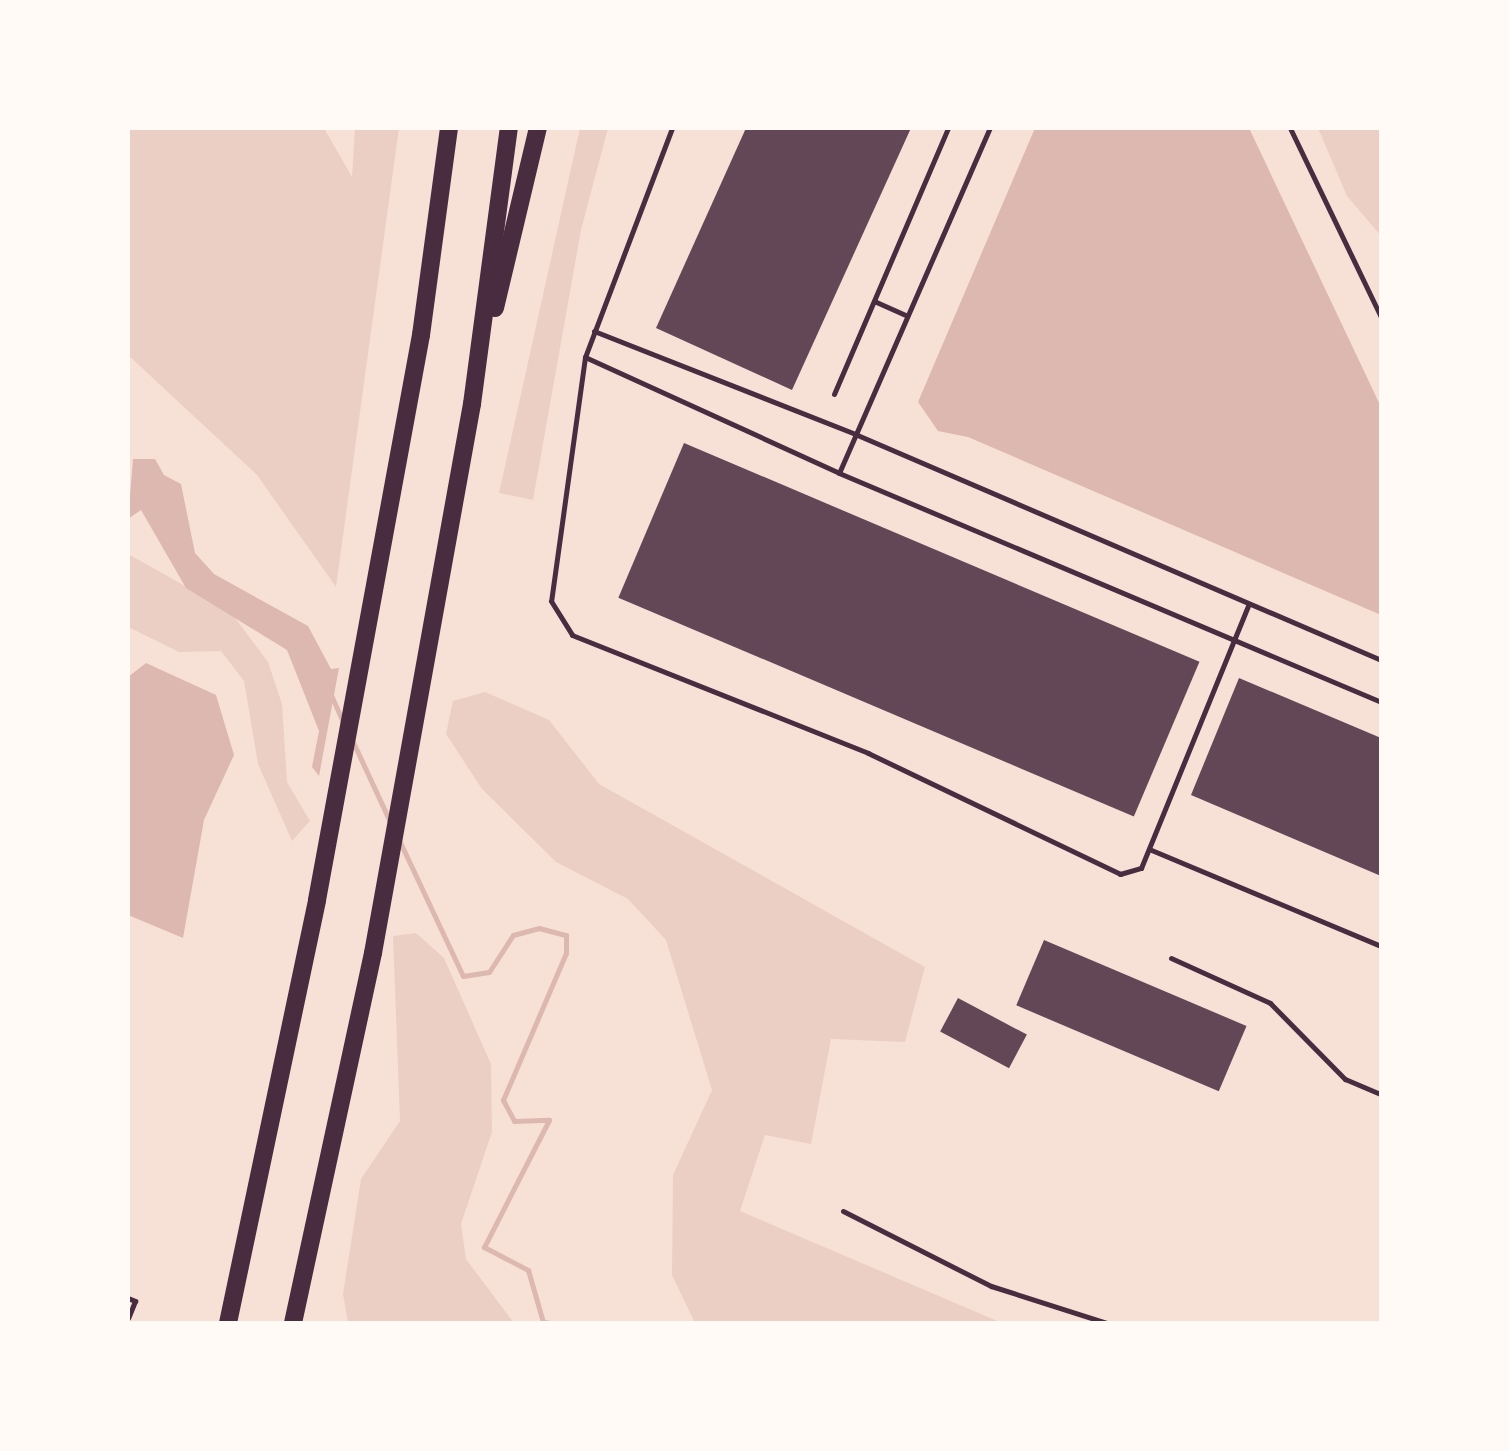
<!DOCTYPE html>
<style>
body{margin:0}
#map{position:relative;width:1509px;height:1451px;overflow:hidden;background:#f7e1d7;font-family:Signika,sans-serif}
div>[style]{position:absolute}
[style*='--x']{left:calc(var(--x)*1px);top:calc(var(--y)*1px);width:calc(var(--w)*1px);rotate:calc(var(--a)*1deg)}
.green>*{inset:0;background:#ebcfc5}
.water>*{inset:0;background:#dcb8b0}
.stream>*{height:5px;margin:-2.5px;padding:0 2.5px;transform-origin:2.5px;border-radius:2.5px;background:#dcb8b0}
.building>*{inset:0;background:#644757;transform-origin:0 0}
.service>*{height:5px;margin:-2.5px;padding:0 2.5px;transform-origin:2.5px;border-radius:2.5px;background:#4a2c40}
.motorway>*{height:18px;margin:-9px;padding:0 9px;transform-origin:9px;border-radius:9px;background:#4a2c40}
span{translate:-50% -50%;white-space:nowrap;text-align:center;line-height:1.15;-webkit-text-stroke:8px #fffaf5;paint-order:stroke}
.frame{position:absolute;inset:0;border:130px solid #fffaf5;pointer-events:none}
</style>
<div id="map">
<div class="green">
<div style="clip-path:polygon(128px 128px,324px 128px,352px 177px,355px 128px,399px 128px,336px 587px,257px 475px,128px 355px)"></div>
<div style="clip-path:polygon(580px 128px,608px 128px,581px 230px,533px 500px,499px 493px)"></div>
<div style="clip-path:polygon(1318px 128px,1381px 128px,1381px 236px,1347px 196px)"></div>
<div style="clip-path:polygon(128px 554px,230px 611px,268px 662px,282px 704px,287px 782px,310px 821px,292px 841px,258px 764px,244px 681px,221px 651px,179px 652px,128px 627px)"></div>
<div style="clip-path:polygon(485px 692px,549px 720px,599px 784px,925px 967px,905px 1042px,831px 1039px,811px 1144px,765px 1135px,740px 1211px,1002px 1323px,695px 1323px,672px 1275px,673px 1175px,712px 1090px,666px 940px,628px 899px,556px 862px,482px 789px,446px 734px,453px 701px)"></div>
<div style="clip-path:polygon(416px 933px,444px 958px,491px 1064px,492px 1132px,461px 1224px,466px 1259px,514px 1323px,348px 1323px,343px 1294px,361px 1179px,400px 1121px,393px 936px)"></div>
</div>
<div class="water">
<div style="clip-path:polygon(1035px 128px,1249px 128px,1381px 407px,1381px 615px,968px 437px,938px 431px,918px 402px)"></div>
<div style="clip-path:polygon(133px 459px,155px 459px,164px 475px,181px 484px,195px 553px,214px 574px,308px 626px,331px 669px,339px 668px,319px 776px,312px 767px,319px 731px,287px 650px,186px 588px,141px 510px,128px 519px)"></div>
<div style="clip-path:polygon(146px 663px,216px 695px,234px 755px,204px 820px,183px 938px,128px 915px,128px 677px)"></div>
</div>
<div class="stream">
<div style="--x:331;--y:695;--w:30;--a:66"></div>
<div style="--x:353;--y:742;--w:90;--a:65.1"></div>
<div style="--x:399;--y:840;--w:150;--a:64.8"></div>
<div style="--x:463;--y:976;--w:26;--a:-9"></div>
<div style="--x:489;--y:972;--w:44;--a:-57"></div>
<div style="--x:513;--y:935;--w:27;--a:-15"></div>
<div style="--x:539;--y:928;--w:28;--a:15"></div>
<div style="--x:566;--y:935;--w:18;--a:90"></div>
<div style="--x:566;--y:953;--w:160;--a:113.2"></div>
<div style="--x:503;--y:1100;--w:24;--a:62"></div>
<div style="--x:514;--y:1121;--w:35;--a:-2"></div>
<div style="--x:549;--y:1120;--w:143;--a:117.1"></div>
<div style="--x:484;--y:1247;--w:50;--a:27.6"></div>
<div style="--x:528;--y:1270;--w:54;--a:73.9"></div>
<div style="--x:543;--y:1322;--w:8;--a:7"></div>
</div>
<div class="building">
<div style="clip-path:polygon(746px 128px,911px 128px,792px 390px,656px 328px)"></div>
<div style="left:684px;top:443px;width:560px;height:168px;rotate:23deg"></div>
<div style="clip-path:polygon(1239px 678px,1381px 738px,1381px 876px,1191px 795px)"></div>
<div style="left:1044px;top:940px;width:220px;height:71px;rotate:23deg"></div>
<div style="left:958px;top:998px;width:78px;height:38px;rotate:28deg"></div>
</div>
<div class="service">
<div style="--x:672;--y:128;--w:245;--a:110.8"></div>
<div style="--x:585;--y:357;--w:279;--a:24.5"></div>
<div style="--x:839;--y:473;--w:377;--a:-66.4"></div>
<div style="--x:1290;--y:128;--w:210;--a:64.3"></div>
<div style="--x:874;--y:301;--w:35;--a:24"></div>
<div style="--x:594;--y:331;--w:281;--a:21.5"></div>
<div style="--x:855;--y:434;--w:572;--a:23.25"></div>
<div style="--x:585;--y:357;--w:246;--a:97.9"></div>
<div style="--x:551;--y:601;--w:40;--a:58"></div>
<div style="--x:572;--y:635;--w:319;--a:21.7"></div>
<div style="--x:868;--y:753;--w:280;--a:25.6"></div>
<div style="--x:1120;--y:874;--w:22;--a:-16"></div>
<div style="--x:1141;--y:868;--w:283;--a:-67.8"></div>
<div style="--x:834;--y:394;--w:289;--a:-66.8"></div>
<div style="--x:839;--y:473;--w:588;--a:22.9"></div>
<div style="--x:1149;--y:849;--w:251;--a:22.7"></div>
<div style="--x:1171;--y:958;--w:109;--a:24.4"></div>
<div style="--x:1270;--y:1003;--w:107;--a:45.4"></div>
<div style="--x:1345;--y:1079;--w:39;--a:23"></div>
<div style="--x:843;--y:1211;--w:166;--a:26.9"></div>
<div style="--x:991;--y:1286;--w:122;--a:17.7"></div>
<div style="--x:128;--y:1298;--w:8;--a:23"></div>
<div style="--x:135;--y:1301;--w:18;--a:112"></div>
</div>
<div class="motorway">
<div style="--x:495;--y:308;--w:185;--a:-76.6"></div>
<div style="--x:228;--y:1323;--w:432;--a:-78.1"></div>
<div style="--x:317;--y:900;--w:574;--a:-79.57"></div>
<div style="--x:421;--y:335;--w:209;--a:-82.3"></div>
<div style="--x:293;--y:1323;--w:379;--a:-77.8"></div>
<div style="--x:373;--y:953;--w:558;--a:-79.78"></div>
<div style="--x:472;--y:404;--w:278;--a:-82.4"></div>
</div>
<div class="frame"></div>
</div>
